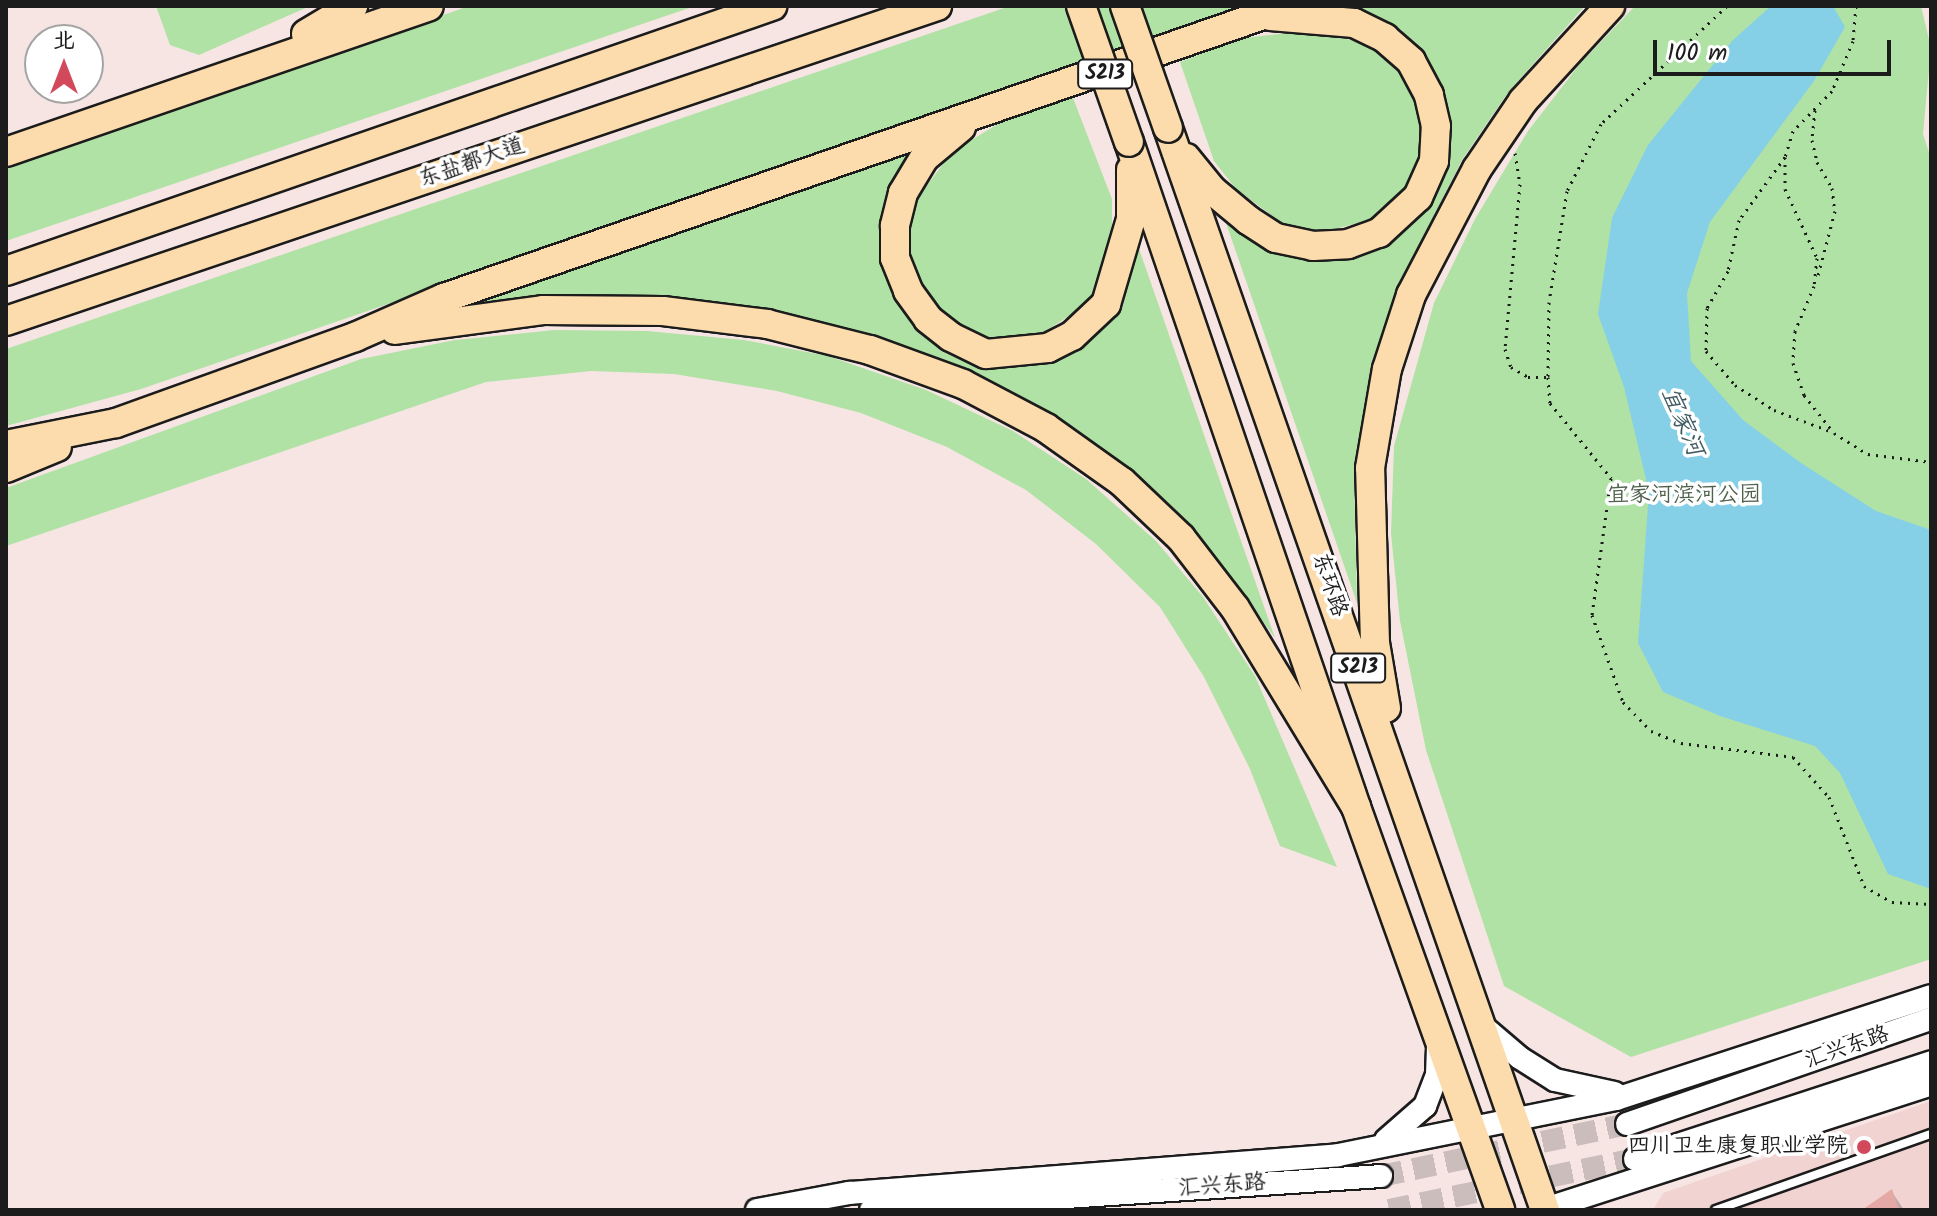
<!DOCTYPE html>
<meta charset="utf-8">
<style>
body{margin:0}
#map{position:relative;width:1937px;height:1216px;overflow:hidden;background:#f7e5e4;font-family:Kalam,"LXGW WenKai TC",sans-serif}
div>[style]{position:absolute}
[style*='--x']{left:calc(var(--x)*1px);top:calc(var(--y)*1px);width:calc(var(--w)*1px);rotate:calc(var(--a)*1deg)}
.built>*{inset:0;background:#f1d3d1}
.green>*{inset:0;background:#afe2a4}
.water>*{inset:0;background:#86d0e7}
.shadow>*{inset:0;background:#0003}
.building>*{inset:0;background:#e4a9a4}
.secondary-tunnel>*{height:22px;margin-top:-11px;transform-origin:0;background:repeating-linear-gradient(90deg,#cbbdbc 0 22px,transparent 0 33px)}
.path>*{height:3px;margin-top:-1.5px;transform-origin:0;background:repeating-linear-gradient(90deg,#1c1c1c 0 2px,transparent 0 8px)}
.roads{filter:drop-shadow(2px 0 #1c1c1c) drop-shadow(-2px 0 #1c1c1c) drop-shadow(0 2px #1c1c1c) drop-shadow(0 -2px #1c1c1c)}
.lane>*{height:8px;margin:-4px;padding:0 4px;transform-origin:4px;border-radius:4px;background:#fff}
.secondary>*{height:22px;margin:-11px;padding:0 11px;transform-origin:11px;border-radius:11px;background:#fff}
.highway>*{height:28px;margin:-14px;padding:0 14px;transform-origin:14px;border-radius:14px;background:#fcdcac}
.bridges{filter:drop-shadow(2px 0 #1c1c1c) drop-shadow(-2px 0 #1c1c1c) drop-shadow(0 2px #1c1c1c) drop-shadow(0 -2px #1c1c1c)}
.highway-bridge>*{height:28px;margin:-14px;padding:0 14px;transform-origin:14px;border-radius:14px;background:#fcdcac}
.dots>*{width:22px;height:22px;translate:-50% -50%;box-sizing:border-box;border:4px solid #fff;border-radius:50%}
span{translate:-50% -50%;white-space:nowrap;text-align:center;line-height:1.15;-webkit-text-stroke:7px #fff;paint-order:stroke}
.shield-label span{padding:2px 6px;background:#fff;border:2px solid;border-radius:6px;-webkit-text-stroke-width:0}
.shield-label{font-size:20px;color:#1c1c1c;font-weight:700}
.street-label{font-size:22px;color:#1c1c1c}
.park-label{font-size:22px;color:#4f614c}
.poi-label{font-size:22px;color:#1c1c1c}
.right{translate:-100% -50%;text-align:right}
.water-label{font-size:24px;color:#415b63;font-style:italic}
.frame{position:absolute;inset:0;border:8px solid #1c1c1c;pointer-events:none}
.north{position:absolute;left:24px;top:24px;width:80px;height:80px;box-sizing:border-box;background:#fff;border:2px solid #a4a4a4;border-radius:50%;rotate:0deg;font-size:22px;font-weight:700;line-height:32px;text-align:center;color:#1c1c1c}
.north::after{content:'';display:block;margin:auto;width:28px;height:36px;background:#d1495b;clip-path:polygon(50% 0,100% 100%,50% 72%,0 100%)}
.scale{position:absolute;left:1653px;top:40px;width:238px;height:36px;box-sizing:border-box;border:4px solid #1c1c1c;border-top:0;padding-left:10px;font-size:24px;line-height:28px;white-space:nowrap;color:#1c1c1c;-webkit-text-stroke:6px #fff;paint-order:stroke}
</style>
<div id="map">
<div class="built">
<div style="clip-path:polygon(1931px 1101px,1931px 1210px,1653px 1210px,1663px 1193px)"></div>
</div>
<div class="green">
<div style="clip-path:polygon(156px 6px,310px 6px,199px 55px,170px 45px)"></div>
<div style="clip-path:polygon(469px 6px,695px 6px,6px 241px,6px 168px)"></div>
<div style="clip-path:polygon(1010px 6px,1254px 6px,141px 389px,6px 426px,6px 349px)"></div>
<div style="clip-path:polygon(1335px 6px,1585px 6px,1509px 91px,1462px 160px,1397px 289px,1371px 367px,1354px 466px,1357px 603px,1225px 220px,1266px 248px,1298px 257px,1363px 254px,1396px 236px,1449px 132px,1439px 82px,1402px 30px)"></div>
<div style="clip-path:polygon(1635px 6px,1921px 6px,1931px 48px,1923px 134px,1931px 159px,1931px 959px,1631px 1057px,1504px 986px,1426px 750px,1400px 621px,1391px 534px,1394px 446px,1434px 303px,1475px 219px,1528px 131px,1579px 65px)"></div>
<div style="clip-path:polygon(1314px 30px,1372px 46px,1413px 87px,1422px 112px,1417px 170px,1403px 195px,1379px 217px,1321px 233px,1291px 230px,1236px 189px,1214px 161px,1180px 62px,1243px 38px)"></div>
<div style="clip-path:polygon(1073px 98px,1112px 199px,1112px 235px,1104px 275px,1089px 303px,1041px 334px,990px 339px,962px 330px,937px 311px,908px 259px,908px 228px,916px 200px,952px 152px,1001px 122px)"></div>
<div style="clip-path:polygon(921px 145px,892px 184px,883px 226px,883px 261px,982px 365px,1022px 367px,1061px 359px,1093px 339px,1118px 311px,1138px 246px,1275px 638px,1195px 530px,1130px 472px,1055px 417px,971px 374px,878px 336px,768px 311px,664px 297px,455px 305px)"></div>
<div style="clip-path:polygon(554px 330px,647px 331px,744px 340px,828px 356px,926px 390px,1013px 431px,1086px 479px,1156px 541px,1203px 597px,1255px 676px,1337px 867px,1280px 846px,1250px 769px,1204px 677px,1160px 607px,1096px 544px,1026px 490px,947px 447px,861px 413px,777px 391px,674px 374px,591px 371px,486px 382px,6px 546px,6px 488px,361px 359px,455px 340px)"></div>
</div>
<div class="water">
<div style="clip-path:polygon(1771px 6px,1833px 6px,1845px 27px,1814px 81px,1710px 222px,1687px 293px,1691px 361px,1743px 420px,1801px 463px,1876px 511px,1931px 530px,1931px 889px,1888px 874px,1840px 773px,1815px 746px,1720px 716px,1663px 692px,1638px 643px,1649px 492px,1624px 387px,1598px 314px,1612px 218px,1648px 145px,1733px 40px)"></div>
</div>
<div class="shadow">
<div style="clip-path:polygon(1892px 1192px,1904px 1210px,1865px 1210px)"></div>
</div>
<div class="building">
<div style="clip-path:polygon(1892px 1189px,1899px 1210px,1862px 1210px)"></div>
</div>
<div class="secondary-tunnel">
<div style="--x:1381;--y:1176;--w:251;--a:-11.9"></div>
<div style="--x:1389;--y:1210;--w:251;--a:-11.7"></div>
</div>
<div class="path">
<div style="--x:1727;--y:6;--w:173;--a:136.9"></div>
<div style="--x:1601;--y:124;--w:75;--a:116.9"></div>
<div style="--x:1567;--y:191;--w:112;--a:99.2"></div>
<div style="--x:1549;--y:302;--w:75;--a:90.8"></div>
<div style="--x:1548;--y:377;--w:26;--a:86"></div>
<div style="--x:1550;--y:403;--w:97;--a:50.9"></div>
<div style="--x:1611;--y:478;--w:138;--a:97.9"></div>
<div style="--x:1592;--y:615;--w:92;--a:70.4"></div>
<div style="--x:1623;--y:702;--w:40;--a:46"></div>
<div style="--x:1651;--y:731;--w:32;--a:22"></div>
<div style="--x:1681;--y:743;--w:113;--a:7.1"></div>
<div style="--x:1793;--y:757;--w:54;--a:48"></div>
<div style="--x:1829;--y:797;--w:96;--a:68.5"></div>
<div style="--x:1864;--y:886;--w:32;--a:30"></div>
<div style="--x:1892;--y:902;--w:39;--a:3"></div>
<div style="--x:1856;--y:6;--w:35;--a:95"></div>
<div style="--x:1853;--y:41;--w:54;--a:112.8"></div>
<div style="--x:1832;--y:91;--w:56;--a:134.3"></div>
<div style="--x:1793;--y:131;--w:27;--a:107"></div>
<div style="--x:1785;--y:157;--w:32;--a:90"></div>
<div style="--x:1785;--y:189;--w:76;--a:65.1"></div>
<div style="--x:1817;--y:258;--w:28;--a:96"></div>
<div style="--x:1814;--y:286;--w:49;--a:112.9"></div>
<div style="--x:1795;--y:331;--w:32;--a:94"></div>
<div style="--x:1793;--y:363;--w:34;--a:71"></div>
<div style="--x:1804;--y:395;--w:48;--a:51.7"></div>
<div style="--x:1834;--y:433;--w:40;--a:32"></div>
<div style="--x:1868;--y:454;--w:64;--a:7.2"></div>
<div style="--x:1815;--y:110;--w:30;--a:96"></div>
<div style="--x:1812;--y:140;--w:23;--a:77"></div>
<div style="--x:1817;--y:162;--w:30;--a:60"></div>
<div style="--x:1832;--y:188;--w:23;--a:83"></div>
<div style="--x:1835;--y:211;--w:70;--a:104.8"></div>
<div style="--x:1515;--y:153;--w:31;--a:81"></div>
<div style="--x:1520;--y:184;--w:166;--a:95.2"></div>
<div style="--x:1505;--y:349;--w:19;--a:72"></div>
<div style="--x:1511;--y:367;--w:20;--a:30"></div>
<div style="--x:1528;--y:377;--w:20;--a:0"></div>
<div style="--x:1785;--y:157;--w:78;--a:126.1"></div>
<div style="--x:1739;--y:220;--w:52;--a:102.2"></div>
<div style="--x:1728;--y:271;--w:43;--a:119.6"></div>
<div style="--x:1707;--y:308;--w:43;--a:91.3"></div>
<div style="--x:1706;--y:351;--w:45;--a:49.5"></div>
<div style="--x:1735;--y:385;--w:46;--a:32.7"></div>
<div style="--x:1774;--y:410;--w:60;--a:20.6"></div>
</div>
<div class="roads">
<div class="lane">
<div style="--x:1716;--y:1210;--w:228;--a:-19.5"></div>
</div>
<div class="secondary">
<div style="--x:1480;--y:1024;--w:52;--a:40.4"></div>
<div style="--x:1520;--y:1058;--w:41;--a:32.2"></div>
<div style="--x:1555;--y:1080;--w:61;--a:12.2"></div>
<div style="--x:1627;--y:1124;--w:322;--a:-19.1"></div>
<div style="--x:1386;--y:1140;--w:52;--a:-41.1"></div>
<div style="--x:1425;--y:1106;--w:33;--a:-69"></div>
<div style="--x:1437;--y:1075;--w:28;--a:-88"></div>
<div style="--x:1635;--y:1159;--w:311;--a:-18.1"></div>
<div style="--x:757;--y:1210;--w:94;--a:-10.5"></div>
<div style="--x:849;--y:1193;--w:490;--a:-4.4"></div>
<div style="--x:1338;--y:1155;--w:284;--a:-11.4"></div>
<div style="--x:1616;--y:1099;--w:331;--a:-18.1"></div>
<div style="--x:871;--y:1210;--w:511;--a:-3.81"></div>
<div style="--x:1542;--y:1210;--w:409;--a:-17.9"></div>
</div>
<div class="highway">
<div style="--x:306;--y:34;--w:55;--a:-30.8"></div>
<div style="--x:961;--y:127;--w:48;--a:140"></div>
<div style="--x:924;--y:158;--w:41;--a:121"></div>
<div style="--x:903;--y:193;--w:34;--a:104"></div>
<div style="--x:895;--y:226;--w:32;--a:90"></div>
<div style="--x:895;--y:258;--w:35;--a:68"></div>
<div style="--x:908;--y:291;--w:34;--a:54"></div>
<div style="--x:928;--y:319;--w:29;--a:38"></div>
<div style="--x:951;--y:337;--w:39;--a:26"></div>
<div style="--x:986;--y:354;--w:62;--a:-5.5"></div>
<div style="--x:1048;--y:348;--w:27;--a:-27"></div>
<div style="--x:1072;--y:336;--w:47;--a:-43.3"></div>
<div style="--x:1106;--y:304;--w:89;--a:-73.6"></div>
<div style="--x:1131;--y:219;--w:49;--a:-90"></div>
<div style="--x:1168;--y:128;--w:1146;--a:70.79"></div>
<div style="--x:1129;--y:142;--w:703;--a:71.15"></div>
<div style="--x:1356;--y:807;--w:428;--a:70.3"></div>
<div style="--x:6;--y:152;--w:447;--a:-19"></div>
<div style="--x:1186;--y:158;--w:41;--a:50.9"></div>
<div style="--x:1212;--y:190;--w:47;--a:39.8"></div>
<div style="--x:1248;--y:220;--w:33;--a:33"></div>
<div style="--x:1276;--y:238;--w:38;--a:12"></div>
<div style="--x:1313;--y:246;--w:35;--a:-3"></div>
<div style="--x:1348;--y:244;--w:33;--a:-20"></div>
<div style="--x:1379;--y:233;--w:53;--a:-42.7"></div>
<div style="--x:1418;--y:197;--w:39;--a:-66"></div>
<div style="--x:1434;--y:161;--w:35;--a:-87"></div>
<div style="--x:1436;--y:126;--w:32;--a:-103"></div>
<div style="--x:1429;--y:95;--w:38;--a:-118"></div>
<div style="--x:1411;--y:61;--w:35;--a:-139"></div>
<div style="--x:1385;--y:38;--w:34;--a:-154"></div>
<div style="--x:1354;--y:23;--w:84;--a:-175.2"></div>
<div style="--x:6;--y:271;--w:811;--a:-19.08"></div>
<div style="--x:6;--y:321;--w:983;--a:-18.69"></div>
<div style="--x:395;--y:330;--w:149;--a:-7.7"></div>
<div style="--x:543;--y:310;--w:120;--a:0.5"></div>
<div style="--x:663;--y:311;--w:105;--a:7.1"></div>
<div style="--x:767;--y:324;--w:106;--a:14.2"></div>
<div style="--x:870;--y:350;--w:99;--a:20.1"></div>
<div style="--x:963;--y:384;--w:94;--a:27.9"></div>
<div style="--x:1046;--y:428;--w:93;--a:35.4"></div>
<div style="--x:1122;--y:482;--w:81;--a:43.5"></div>
<div style="--x:1181;--y:538;--w:88;--a:52.4"></div>
<div style="--x:1235;--y:608;--w:233;--a:58.7"></div>
<div style="--x:6;--y:445;--w:112;--a:-11.3"></div>
<div style="--x:116;--y:423;--w:254;--a:-19.8"></div>
<div style="--x:355;--y:337;--w:97;--a:-23.7"></div>
<div style="--x:444;--y:298;--w:894;--a:-19.06"></div>
<div style="--x:6;--y:468;--w:55;--a:-22.4"></div>
<div style="--x:1386;--y:708;--w:66;--a:-99.6"></div>
<div style="--x:1375;--y:643;--w:175;--a:-91.6"></div>
<div style="--x:1370;--y:468;--w:100;--a:-80.3"></div>
<div style="--x:1387;--y:369;--w:78;--a:-72"></div>
<div style="--x:1411;--y:295;--w:142;--a:-62.4"></div>
<div style="--x:1477;--y:169;--w:82;--a:-55.9"></div>
<div style="--x:1523;--y:101;--w:129;--a:-47.5"></div>
</div>
</div>
<div class="bridges">
<div class="highway-bridge">
<div style="--x:1081;--y:6;--w:144;--a:70.6"></div>
<div style="--x:1125;--y:6;--w:129;--a:70.6"></div>
</div>
</div>
<div class="dots">
<div style="left:1864px;top:1147px;background:#d1495b"></div>
</div>
<div class="shield-label">
<span style="left:1105px;top:74px">S213</span>
<span style="left:1358px;top:668px">S213</span>
</div>
<div class="street-label">
<span style="left:472px;top:163px;rotate:-19deg">东盐都大道</span>
<span style="left:1329px;top:585px;rotate:71deg">东环路</span>
<span style="left:1847px;top:1048px;rotate:-19deg">汇兴东路</span>
<span style="left:1222px;top:1186px;rotate:-4deg">汇兴东路</span>
</div>
<div class="park-label">
<span style="left:1684px;top:496px">宜家河滨河公园</span>
</div>
<div class="poi-label">
<span class="right" style="left:1848px;top:1147px">四川卫生康复职业学院</span>
</div>
<div class="water-label">
<span style="left:1682px;top:422px;rotate:67deg">宜家河</span>
</div>
<div class="frame"></div>
<div class="north">北</div>
<div class="scale">100 m</div>
</div>
